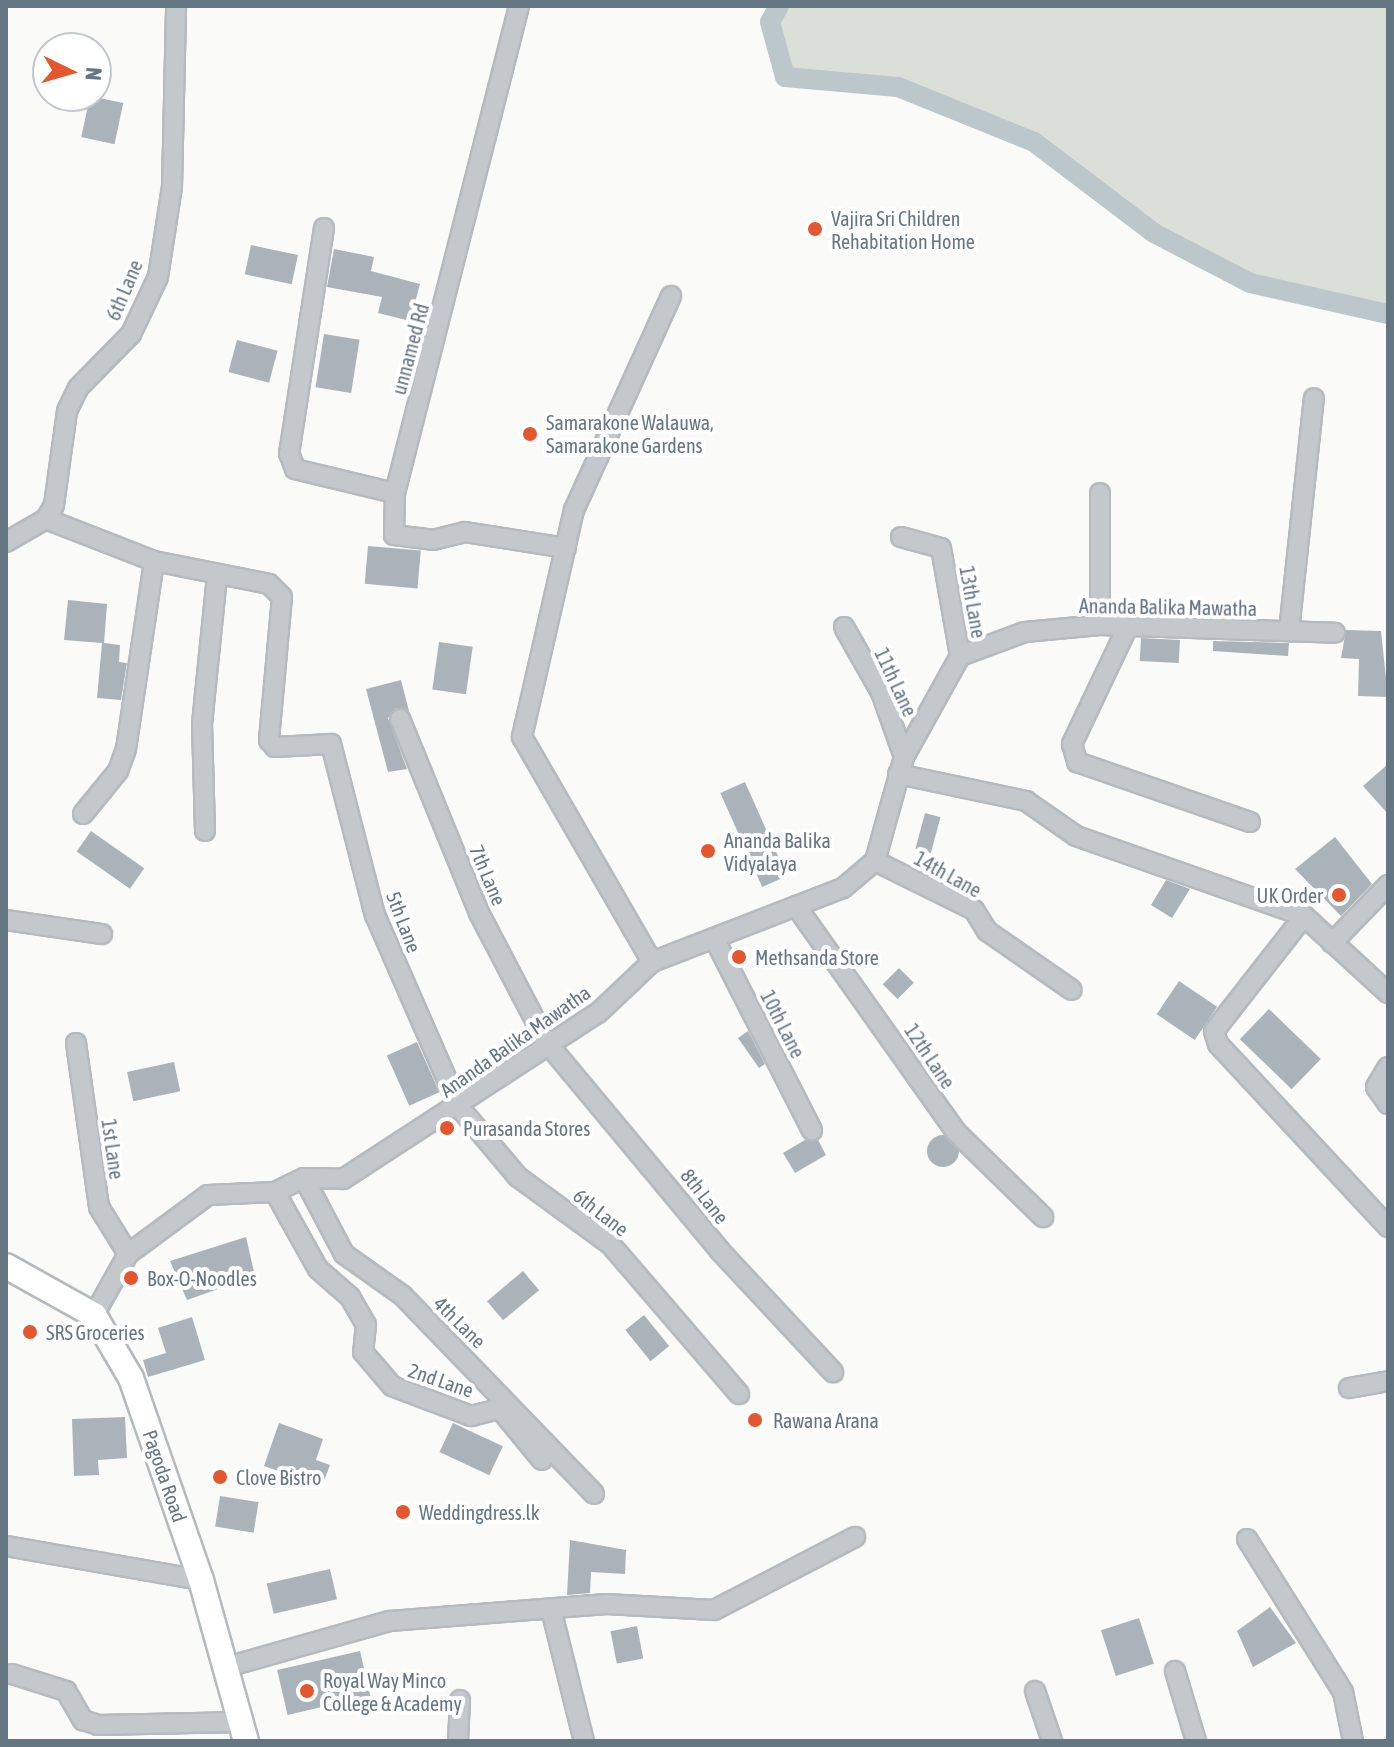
<!DOCTYPE html>
<style>
body{margin:0}
#map{position:relative;width:1394px;height:1747px;overflow:hidden;background:#fafaf8;font-family:"Asap Condensed",sans-serif}
div>[style]{position:absolute}
[style*='--x']{left:calc(var(--x)*1px);top:calc(var(--y)*1px);width:calc(var(--w)*1px);rotate:calc(var(--a)*1deg)}
.green>*{inset:0;background:#dadfd7}
.canal>*{height:20px;margin:-10px;padding:0 10px;transform-origin:10px;border-radius:10px;background:#bbc7cb}
.building>*{inset:0;background:#aab3b9;transform-origin:0 0}
.round{border-radius:50%}
.roads{filter:drop-shadow(2px 0 #b5babe) drop-shadow(-2px 0 #b5babe) drop-shadow(0 2px #b5babe) drop-shadow(0 -2px #b5babe)}
.minor>*{height:18px;margin:-9px;padding:0 9px;transform-origin:9px;border-radius:9px;background:#c3c8cc}
.major>*{height:24px;margin:-12px;padding:0 12px;transform-origin:12px;border-radius:12px;background:#fff}
.dots>*{width:22px;height:22px;translate:-50% -50%;box-sizing:border-box;border:4px solid #fff;border-radius:50%}
span{translate:-50% -50%;white-space:nowrap;text-align:center;line-height:1.15;-webkit-text-stroke:8px #fff;paint-order:stroke}
.poi-label{font-size:20px;color:#657683}
.left{translate:0 -50%;text-align:left}
.right{translate:-100% -50%;text-align:right}
.street-label{font-size:20px;color:#657683}
.frame{position:absolute;inset:0;border:8px solid #657683;pointer-events:none}
.north{position:absolute;left:32px;top:32px;width:80px;height:80px;box-sizing:border-box;background:#fff;border:2px solid #c1c8cd;border-radius:50%;rotate:95deg;font-size:22px;font-weight:700;line-height:32px;text-align:center;color:#657683}
.north::after{content:'';display:block;margin:auto;width:28px;height:36px;background:#e4572e;clip-path:polygon(50% 0,100% 100%,50% 72%,0 100%)}
</style>
<div id="map">
<div class="green">
<div style="clip-path:polygon(779px 6px,1388px 6px,1388px 314px,1250px 283px,1154px 233px,1034px 142px,898px 87px,785px 77px,770px 22px)"></div>
</div>
<div class="canal">
<div style="--x:779;--y:6;--w:18;--a:119"></div>
<div style="--x:770;--y:22;--w:57;--a:74.7"></div>
<div style="--x:785;--y:77;--w:113;--a:5.1"></div>
<div style="--x:898;--y:87;--w:147;--a:22"></div>
<div style="--x:1034;--y:142;--w:151;--a:37.2"></div>
<div style="--x:1154;--y:233;--w:108;--a:27.5"></div>
<div style="--x:1250;--y:283;--w:141;--a:12.7"></div>
</div>
<div class="building">
<div style="left:90px;top:96px;width:34px;height:42px;rotate:12deg"></div>
<div style="left:251px;top:245px;width:48px;height:30px;rotate:12deg"></div>
<div style="clip-path:polygon(334px 249px,374px 257px,371px 271px,420px 284px,410px 321px,378px 313px,382px 297px,327px 287px)"></div>
<div style="left:324px;top:334px;width:36px;height:54px;rotate:9deg"></div>
<div style="left:237px;top:340px;width:42px;height:33px;rotate:15deg"></div>
<div style="left:368px;top:546px;width:53px;height:38px;rotate:5deg"></div>
<div style="clip-path:polygon(68px 600px,107px 604px,104px 643px,120px 645px,119px 662px,127px 663px,121px 700px,97px 698px,102px 643px,64px 640px)"></div>
<div style="clip-path:polygon(1346px 630px,1381px 631px,1388px 697px,1358px 696px,1359px 659px,1341px 658px)"></div>
<div style="left:1141px;top:638px;width:39px;height:23px;rotate:3deg"></div>
<div style="clip-path:polygon(1213px 641px,1289px 643px,1288px 656px,1213px 651px)"></div>
<div style="left:439px;top:642px;width:34px;height:48px;rotate:8deg"></div>
<div style="clip-path:polygon(401px 680px,409px 711px,396px 708px,388px 718px,407px 769px,388px 772px,366px 689px)"></div>
<div style="clip-path:polygon(1388px 764px,1388px 814px,1363px 786px)"></div>
<div style="left:745px;top:782px;width:103px;height:27px;rotate:66deg"></div>
<div style="left:925px;top:813px;width:16px;height:37px;rotate:15deg"></div>
<div style="left:91px;top:831px;width:65px;height:25px;rotate:35deg"></div>
<div style="clip-path:polygon(1335px 837px,1372px 884px,1341px 916px,1295px 869px)"></div>
<div style="clip-path:polygon(1166px 880px,1190px 889px,1172px 918px,1151px 905px)"></div>
<div style="left:899px;top:968px;width:21px;height:23px;rotate:45deg"></div>
<div style="left:1179px;top:981px;width:46px;height:40px;rotate:34deg"></div>
<div style="left:1269px;top:1009px;width:72px;height:42px;rotate:44deg"></div>
<div style="clip-path:polygon(748px 1031px,765px 1064px,759px 1068px,738px 1038px)"></div>
<div style="left:417px;top:1042px;width:55px;height:33px;rotate:66deg"></div>
<div style="left:174px;top:1062px;width:30px;height:48px;rotate:78deg"></div>
<div class="round" style="left:927px;top:1135px;width:32px;height:32px"></div>
<div style="clip-path:polygon(805px 1140px,818px 1140px,826px 1155px,795px 1173px,783px 1153px)"></div>
<div style="clip-path:polygon(246px 1237px,255px 1276px,187px 1300px,170px 1261px)"></div>
<div style="left:523px;top:1271px;width:25px;height:47px;rotate:50deg"></div>
<div style="left:644px;top:1315px;width:40px;height:24px;rotate:51deg"></div>
<div style="clip-path:polygon(192px 1317px,205px 1360px,148px 1377px,143px 1360px,166px 1353px,158px 1328px)"></div>
<div style="clip-path:polygon(125px 1417px,127px 1458px,98px 1460px,99px 1475px,74px 1476px,72px 1419px)"></div>
<div style="clip-path:polygon(279px 1423px,323px 1439px,316px 1460px,330px 1465px,322px 1486px,264px 1466px)"></div>
<div style="left:453px;top:1423px;width:55px;height:32px;rotate:25deg"></div>
<div style="left:220px;top:1496px;width:39px;height:31px;rotate:9deg"></div>
<div style="clip-path:polygon(570px 1540px,626px 1550px,625px 1574px,591px 1572px,590px 1593px,567px 1595px)"></div>
<div style="left:330px;top:1569px;width:31px;height:65px;rotate:77deg"></div>
<div style="clip-path:polygon(1270px 1607px,1296px 1643px,1253px 1667px,1237px 1631px)"></div>
<div style="left:1139px;top:1618px;width:48px;height:40px;rotate:72deg"></div>
<div style="left:637px;top:1626px;width:33px;height:27px;rotate:79deg"></div>
<div style="left:360px;top:1651px;width:46px;height:85px;rotate:77deg"></div>
</div>
<div class="roads">
<div class="minor">
<div style="--x:519;--y:6;--w:503;--a:104.29"></div>
<div style="--x:395;--y:493;--w:42;--a:91.4"></div>
<div style="--x:394;--y:535;--w:39;--a:7"></div>
<div style="--x:433;--y:540;--w:33;--a:-14"></div>
<div style="--x:465;--y:532;--w:102;--a:9"></div>
<div style="--x:324;--y:228;--w:228;--a:98.8"></div>
<div style="--x:289;--y:453;--w:17;--a:69"></div>
<div style="--x:295;--y:469;--w:103;--a:13.5"></div>
<div style="--x:1100;--y:493;--w:132;--a:90"></div>
<div style="--x:46;--y:519;--w:116;--a:21.3"></div>
<div style="--x:154;--y:561;--w:117;--a:11.3"></div>
<div style="--x:269;--y:584;--w:18;--a:45"></div>
<div style="--x:282;--y:597;--w:144;--a:95.2"></div>
<div style="--x:269;--y:740;--w:9;--a:49"></div>
<div style="--x:275;--y:747;--w:56;--a:-3.1"></div>
<div style="--x:331;--y:744;--w:177;--a:75.6"></div>
<div style="--x:375;--y:915;--w:210;--a:66.4"></div>
<div style="--x:459;--y:1107;--w:92;--a:49.9"></div>
<div style="--x:518;--y:1177;--w:114;--a:36.1"></div>
<div style="--x:610;--y:1244;--w:198;--a:49.3"></div>
<div style="--x:901;--y:537;--w:41;--a:15.4"></div>
<div style="--x:941;--y:548;--w:110;--a:80"></div>
<div style="--x:6;--y:542;--w:46;--a:-29.9"></div>
<div style="--x:46;--y:519;--w:16;--a:-60"></div>
<div style="--x:54;--y:505;--w:95;--a:-82.1"></div>
<div style="--x:67;--y:411;--w:25;--a:-64"></div>
<div style="--x:78;--y:388;--w:76;--a:-45.5"></div>
<div style="--x:131;--y:334;--w:63;--a:-64.7"></div>
<div style="--x:158;--y:277;--w:91;--a:-81.2"></div>
<div style="--x:172;--y:187;--w:181;--a:-88.7"></div>
<div style="--x:1128;--y:626;--w:131;--a:115.4"></div>
<div style="--x:1072;--y:744;--w:19;--a:74"></div>
<div style="--x:1077;--y:762;--w:183;--a:19.1"></div>
<div style="--x:844;--y:627;--w:75;--a:60.4"></div>
<div style="--x:881;--y:692;--w:69;--a:70.5"></div>
<div style="--x:1289;--y:631;--w:234;--a:-83.9"></div>
<div style="--x:400;--y:719;--w:209;--a:67.8"></div>
<div style="--x:479;--y:913;--w:147;--a:62.4"></div>
<div style="--x:547;--y:1043;--w:271;--a:50.2"></div>
<div style="--x:720;--y:1251;--w:166;--a:47"></div>
<div style="--x:898;--y:774;--w:131;--a:11.9"></div>
<div style="--x:1026;--y:801;--w:61;--a:35"></div>
<div style="--x:1076;--y:836;--w:242;--a:19.3"></div>
<div style="--x:1304;--y:916;--w:114;--a:42.5"></div>
<div style="--x:83;--y:814;--w:55;--a:-50.9"></div>
<div style="--x:118;--y:771;--w:23;--a:-70"></div>
<div style="--x:126;--y:749;--w:190;--a:-81.5"></div>
<div style="--x:205;--y:831;--w:107;--a:-91.6"></div>
<div style="--x:202;--y:724;--w:148;--a:-84.2"></div>
<div style="--x:875;--y:861;--w:110;--a:26.3"></div>
<div style="--x:974;--y:910;--w:25;--a:58"></div>
<div style="--x:987;--y:931;--w:103;--a:34.8"></div>
<div style="--x:796;--y:906;--w:277;--a:54.7"></div>
<div style="--x:956;--y:1132;--w:122;--a:44.3"></div>
<div style="--x:1304;--y:916;--w:146;--a:128"></div>
<div style="--x:1214;--y:1031;--w:14;--a:73"></div>
<div style="--x:1218;--y:1044;--w:250;--a:47.1"></div>
<div style="--x:6;--y:920;--w:97;--a:8.3"></div>
<div style="--x:714;--y:938;--w:216;--a:63"></div>
<div style="--x:1332;--y:943;--w:81;--a:-46"></div>
<div style="--x:652;--y:962;--w:260;--a:-120"></div>
<div style="--x:522;--y:737;--w:233;--a:-77.1"></div>
<div style="--x:574;--y:510;--w:235;--a:-65.6"></div>
<div style="--x:76;--y:1043;--w:166;--a:82"></div>
<div style="--x:99;--y:1207;--w:55;--a:58.3"></div>
<div style="--x:1388;--y:1067;--w:23;--a:121"></div>
<div style="--x:1376;--y:1087;--w:21;--a:55"></div>
<div style="--x:304;--y:1178;--w:86;--a:62.2"></div>
<div style="--x:344;--y:1254;--w:72;--a:35.4"></div>
<div style="--x:403;--y:1296;--w:275;--a:46"></div>
<div style="--x:275;--y:1192;--w:88;--a:60.8"></div>
<div style="--x:318;--y:1269;--w:43;--a:41.2"></div>
<div style="--x:350;--y:1297;--w:32;--a:60"></div>
<div style="--x:366;--y:1325;--w:27;--a:96"></div>
<div style="--x:363;--y:1352;--w:45;--a:49.5"></div>
<div style="--x:392;--y:1386;--w:85;--a:20.8"></div>
<div style="--x:471;--y:1416;--w:30;--a:-14"></div>
<div style="--x:500;--y:1409;--w:66;--a:50.5"></div>
<div style="--x:94;--y:1315;--w:70;--a:-60.9"></div>
<div style="--x:128;--y:1254;--w:99;--a:-36.4"></div>
<div style="--x:208;--y:1195;--w:67;--a:-2.6"></div>
<div style="--x:275;--y:1192;--w:32;--a:-26"></div>
<div style="--x:304;--y:1178;--w:39;--a:1"></div>
<div style="--x:343;--y:1179;--w:304;--a:-33.1"></div>
<div style="--x:598;--y:1013;--w:74;--a:-43.4"></div>
<div style="--x:652;--y:962;--w:205;--a:-21.2"></div>
<div style="--x:843;--y:888;--w:42;--a:-40.2"></div>
<div style="--x:875;--y:861;--w:108;--a:-74.4"></div>
<div style="--x:904;--y:757;--w:115;--a:-61"></div>
<div style="--x:960;--y:656;--w:69;--a:-20.3"></div>
<div style="--x:1025;--y:632;--w:75;--a:-5.3"></div>
<div style="--x:1100;--y:625;--w:235;--a:1.9"></div>
<div style="--x:1349;--y:1388;--w:40;--a:-10"></div>
<div style="--x:1247;--y:1539;--w:181;--a:57.9"></div>
<div style="--x:1343;--y:1692;--w:50;--a:78.5"></div>
<div style="--x:6;--y:1546;--w:198;--a:9.9"></div>
<div style="--x:552;--y:1613;--w:132;--a:76"></div>
<div style="--x:227;--y:1667;--w:169;--a:-15.8"></div>
<div style="--x:390;--y:1621;--w:217;--a:-4.5"></div>
<div style="--x:606;--y:1604;--w:108;--a:3.2"></div>
<div style="--x:714;--y:1610;--w:159;--a:-27.4"></div>
<div style="--x:1175;--y:1671;--w:73;--a:73.3"></div>
<div style="--x:12;--y:1674;--w:57;--a:17.5"></div>
<div style="--x:66;--y:1691;--w:34;--a:60"></div>
<div style="--x:83;--y:1720;--w:16;--a:18"></div>
<div style="--x:98;--y:1725;--w:144;--a:-1.2"></div>
<div style="--x:1035;--y:1691;--w:53;--a:71.2"></div>
<div style="--x:458;--y:1741;--w:41;--a:-87.2"></div>
</div>
<div class="major">
<div style="--x:6;--y:1266;--w:101;--a:29.1"></div>
<div style="--x:94;--y:1315;--w:73;--a:59.6"></div>
<div style="--x:131;--y:1378;--w:214;--a:70.9"></div>
<div style="--x:201;--y:1580;--w:167;--a:74.4"></div>
</div>
</div>
<div class="dots">
<div style="left:815px;top:229px;background:#e4572e"></div>
<div style="left:530px;top:434px;background:#e4572e"></div>
<div style="left:708px;top:851px;background:#e4572e"></div>
<div style="left:1339px;top:895px;background:#e4572e"></div>
<div style="left:739px;top:957px;background:#e4572e"></div>
<div style="left:447px;top:1128px;background:#e4572e"></div>
<div style="left:131px;top:1278px;background:#e4572e"></div>
<div style="left:30px;top:1332px;background:#e4572e"></div>
<div style="left:755px;top:1420px;background:#e4572e"></div>
<div style="left:220px;top:1477px;background:#e4572e"></div>
<div style="left:403px;top:1512px;background:#e4572e"></div>
<div style="left:307px;top:1691px;background:#e4572e"></div>
</div>
<div class="poi-label">
<span class="left" style="left:831px;top:230px">Vajira Sri Children<br>Rehabitation Home</span>
<span class="left" style="left:546px;top:434px">Samarakone Walauwa,<br>Samarakone Gardens</span>
<span class="left" style="left:724px;top:852px">Ananda Balika<br>Vidyalaya</span>
<span class="right" style="left:1323px;top:895px">UK Order</span>
<span class="left" style="left:755px;top:957px">Methsanda Store</span>
<span class="left" style="left:463px;top:1128px">Purasanda Stores</span>
<span class="left" style="left:147px;top:1278px">Box-O-Noodles</span>
<span class="left" style="left:46px;top:1332px">SRS Groceries</span>
<span class="left" style="left:773px;top:1420px">Rawana Arana</span>
<span class="left" style="left:236px;top:1477px">Clove Bistro</span>
<span class="left" style="left:419px;top:1512px">Weddingdress.lk</span>
<span class="left" style="left:323px;top:1692px">Royal Way Minco<br>College &amp; Academy</span>
</div>
<div class="street-label">
<span style="left:124px;top:290px;rotate:-67deg">6th Lane</span>
<span style="left:410px;top:349px;rotate:-75deg">unnamed Rd</span>
<span style="left:973px;top:602px;rotate:80deg">13th Lane</span>
<span style="left:1168px;top:607px;rotate:1deg">Ananda Balika Mawatha</span>
<span style="left:896px;top:682px;rotate:65deg">11th Lane</span>
<span style="left:948px;top:874px;rotate:29deg">14th Lane</span>
<span style="left:488px;top:875px;rotate:67deg">7th Lane</span>
<span style="left:404px;top:922px;rotate:69deg">5th Lane</span>
<span style="left:783px;top:1024px;rotate:63deg">10th Lane</span>
<span style="left:515px;top:1041px;rotate:-35deg">Ananda Balika Mawatha</span>
<span style="left:930px;top:1056px;rotate:56deg">12th Lane</span>
<span style="left:113px;top:1149px;rotate:82deg">1st Lane</span>
<span style="left:705px;top:1196px;rotate:52deg">8th Lane</span>
<span style="left:601px;top:1212px;rotate:38deg">6th Lane</span>
<span style="left:460px;top:1322px;rotate:45deg">4th Lane</span>
<span style="left:441px;top:1380px;rotate:19deg">2nd Lane</span>
<span style="left:165px;top:1476px;rotate:71deg">Pagoda Road</span>
</div>
<div class="frame"></div>
<div class="north">N</div>
</div>
